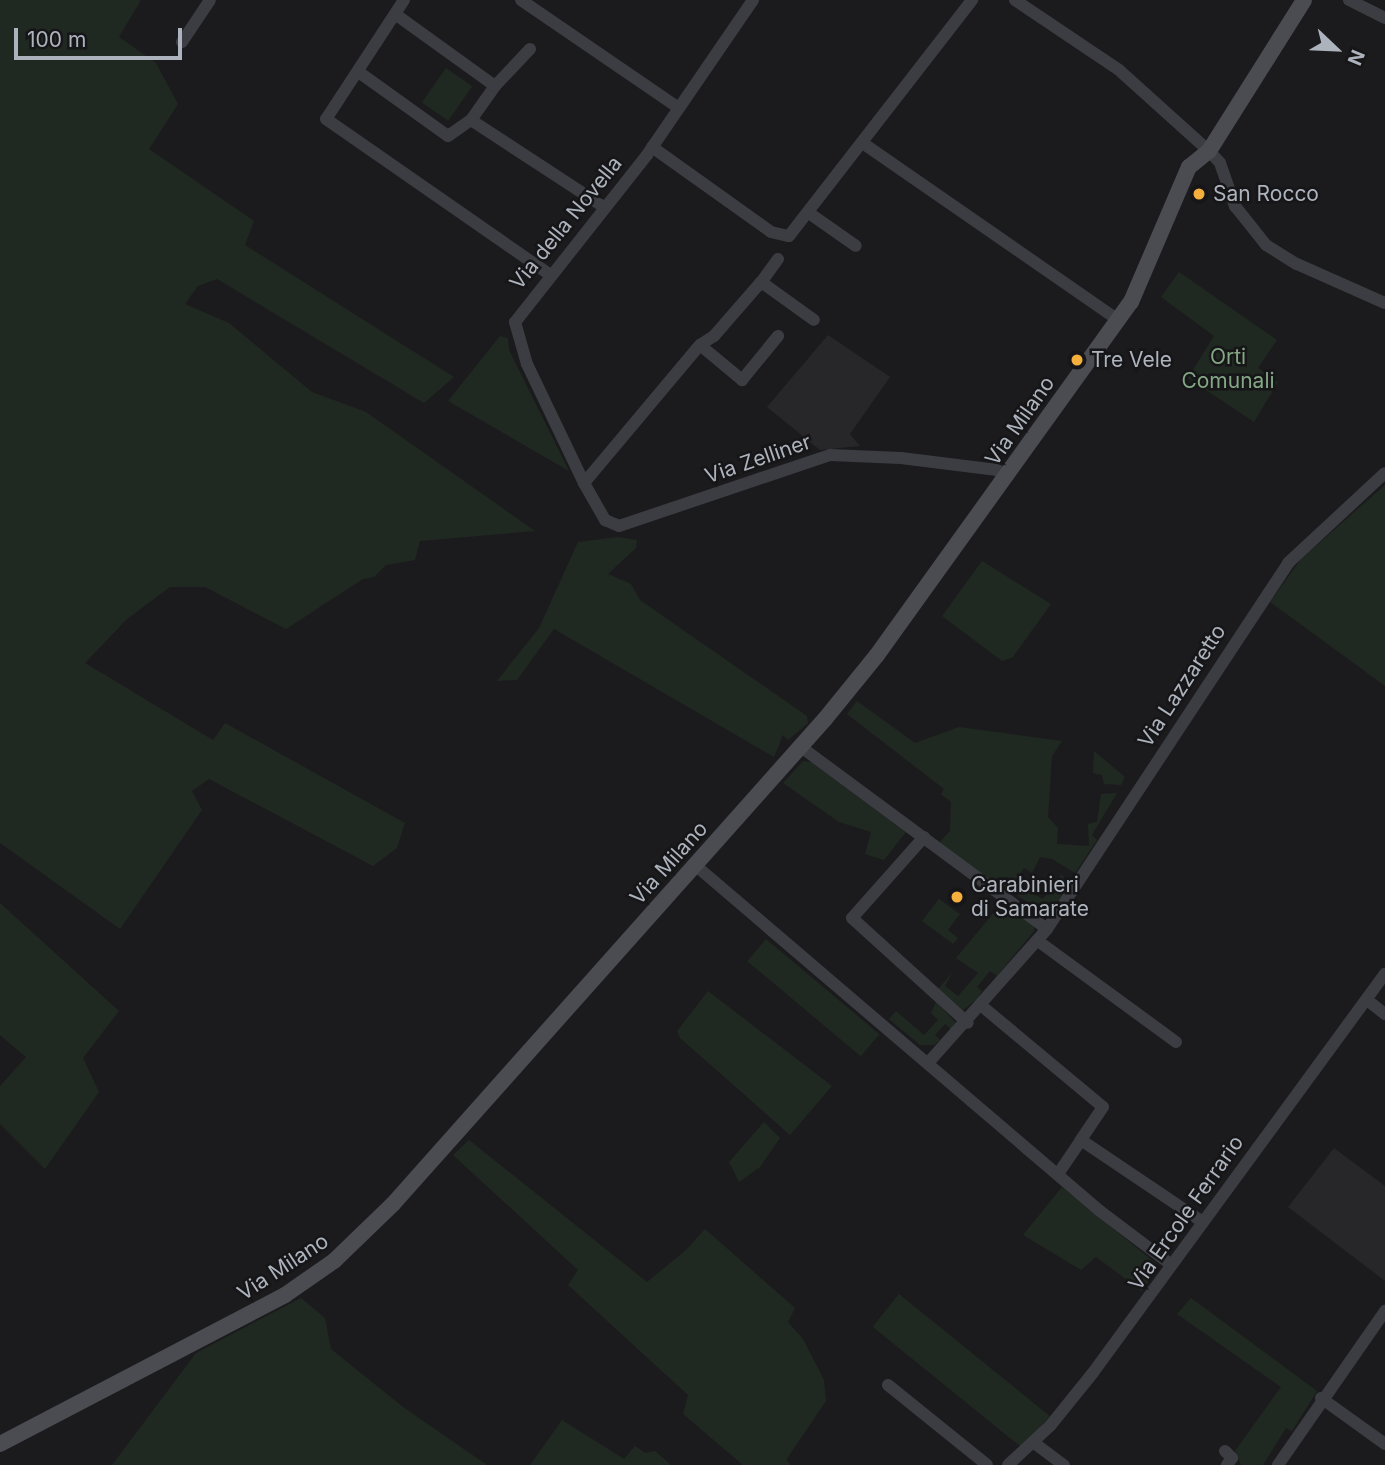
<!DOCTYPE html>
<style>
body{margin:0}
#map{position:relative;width:1385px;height:1465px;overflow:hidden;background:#1b1b1d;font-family:Inter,sans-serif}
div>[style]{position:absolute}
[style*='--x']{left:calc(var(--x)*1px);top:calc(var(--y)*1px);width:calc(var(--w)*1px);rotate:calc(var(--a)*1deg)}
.built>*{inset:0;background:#27272a}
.green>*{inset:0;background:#202921;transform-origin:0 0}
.street>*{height:12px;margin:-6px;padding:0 6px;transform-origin:6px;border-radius:6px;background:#3c3d42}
.secondary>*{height:16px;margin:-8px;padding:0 8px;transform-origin:8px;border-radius:8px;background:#4a4c52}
.dots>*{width:19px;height:19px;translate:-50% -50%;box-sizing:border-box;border:4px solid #161618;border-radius:50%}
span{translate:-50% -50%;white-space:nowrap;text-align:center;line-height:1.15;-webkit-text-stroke:5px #161618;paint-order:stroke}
.poi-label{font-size:21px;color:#adb3bd}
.left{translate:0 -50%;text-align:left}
.street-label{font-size:21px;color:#adb3bd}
.park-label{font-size:21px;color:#84a785}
.north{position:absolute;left:1301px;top:14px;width:70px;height:70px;-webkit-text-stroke:5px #161618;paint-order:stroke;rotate:113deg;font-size:19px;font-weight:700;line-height:28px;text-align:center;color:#adb3bd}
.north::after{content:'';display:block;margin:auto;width:24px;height:32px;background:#adb3bd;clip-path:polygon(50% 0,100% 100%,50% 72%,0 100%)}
.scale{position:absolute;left:14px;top:28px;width:168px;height:32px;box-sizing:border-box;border:4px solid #adb3bd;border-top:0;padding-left:9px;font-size:21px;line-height:24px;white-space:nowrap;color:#adb3bd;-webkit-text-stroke:5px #161618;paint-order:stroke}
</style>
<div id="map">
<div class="built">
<div style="clip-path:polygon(828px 335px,890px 377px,850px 434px,860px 446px,820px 450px,767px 407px)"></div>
<div style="clip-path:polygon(1334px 1148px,1385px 1186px,1385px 1281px,1288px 1207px)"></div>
</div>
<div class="green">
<div style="clip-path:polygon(0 0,141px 0,119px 37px,156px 63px,178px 104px,149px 149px,254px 221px,245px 245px,454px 377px,424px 403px,217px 279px,198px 286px,185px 304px,229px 323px,312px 392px,366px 412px,535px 531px,420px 541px,415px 560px,386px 565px,374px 577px,363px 579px,286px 629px,205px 587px,170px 587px,127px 619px,85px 663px,213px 740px,225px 723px,405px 823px,397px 848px,373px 866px,209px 779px,192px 791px,202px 810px,120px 929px,0 843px)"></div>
<div style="left:446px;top:68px;width:32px;height:42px;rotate:35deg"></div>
<div style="clip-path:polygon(1179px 272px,1277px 340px,1258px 368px,1278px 382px,1254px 422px,1188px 378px,1214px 336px,1161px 297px)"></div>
<div style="clip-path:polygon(500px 336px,508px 338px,509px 350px,569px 471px,448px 401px)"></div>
<div style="clip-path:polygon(1385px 485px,1385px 686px,1270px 602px,1301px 559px)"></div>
<div style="clip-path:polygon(618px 537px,637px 540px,636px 548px,608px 574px,631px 584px,640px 600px,807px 716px,808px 723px,788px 740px,783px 735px,774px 757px,554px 629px,517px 680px,497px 681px,539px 628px,578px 542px)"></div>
<div style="clip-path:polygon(982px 561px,1051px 604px,1013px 657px,1002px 661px,942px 616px)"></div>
<div style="clip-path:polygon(857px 701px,915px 743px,959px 727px,1062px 741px,1052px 756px,1048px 817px,1058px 828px,1057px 844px,1089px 846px,1088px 824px,1097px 822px,1101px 794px,1117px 793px,1092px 835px,1097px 840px,1075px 873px,1052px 859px,1040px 857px,1032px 873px,1024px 868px,1013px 883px,1043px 899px,1062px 874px,1068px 886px,1050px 912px,1043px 913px,1005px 887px,1002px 890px,939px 843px,950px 831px,951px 802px,941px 794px,944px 789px,847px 714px)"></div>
<div style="clip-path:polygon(1094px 751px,1125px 777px,1121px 785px,1104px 784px,1102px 775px,1093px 773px)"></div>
<div style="clip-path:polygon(803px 761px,812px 762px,906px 832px,884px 860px,865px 854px,871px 832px,839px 822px,783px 783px)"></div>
<div style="clip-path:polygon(939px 899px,960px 914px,948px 930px,958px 938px,953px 944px,922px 921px)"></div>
<div style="clip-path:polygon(0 903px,119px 1011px,83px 1058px,99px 1092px,45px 1169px,0 1124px,0 1086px,26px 1057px,0 1035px)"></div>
<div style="clip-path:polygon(1002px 903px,1034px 926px,1034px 931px,997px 976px,990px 971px,977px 987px,982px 991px,978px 998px,963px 1010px,938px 989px,952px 973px,945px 986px,958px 996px,978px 973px,956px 958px)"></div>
<div style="left:766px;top:939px;width:148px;height:29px;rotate:40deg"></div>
<div style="clip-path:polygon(708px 991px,832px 1086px,790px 1135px,680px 1038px,677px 1031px)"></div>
<div style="clip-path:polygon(936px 1002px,956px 1023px,951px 1029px,945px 1024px,935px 1035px,940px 1040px,934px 1045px,920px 1045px,889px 1019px,896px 1011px,924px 1035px,938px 1020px,931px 1013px)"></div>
<div style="clip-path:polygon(764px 1122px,780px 1138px,760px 1167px,739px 1182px,729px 1162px)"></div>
<div style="clip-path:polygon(469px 1140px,647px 1282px,686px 1250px,705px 1229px,795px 1308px,788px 1322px,803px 1339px,824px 1380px,826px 1401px,786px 1460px,791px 1465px,743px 1465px,683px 1414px,688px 1395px,568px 1285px,578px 1270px,453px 1155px)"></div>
<div style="clip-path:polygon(1062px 1187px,1159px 1266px,1142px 1291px,1096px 1257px,1081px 1270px,1023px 1235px)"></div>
<div style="left:899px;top:1294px;width:194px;height:42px;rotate:39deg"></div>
<div style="clip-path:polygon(301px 1298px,325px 1318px,331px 1349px,403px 1407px,487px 1465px,112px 1465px,196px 1353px)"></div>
<div style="clip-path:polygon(1191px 1298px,1317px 1391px,1292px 1431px,1286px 1428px,1263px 1465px,1241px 1465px,1235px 1451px,1281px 1387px,1177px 1314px)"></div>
<div style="clip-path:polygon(562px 1420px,624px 1459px,635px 1446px,645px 1453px,655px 1451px,671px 1465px,530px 1465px)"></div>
</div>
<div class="street">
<div style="--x:404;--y:0;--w:142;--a:123.2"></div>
<div style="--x:326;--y:119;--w:272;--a:34.8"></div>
<div style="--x:521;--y:0;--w:191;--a:34.4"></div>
<div style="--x:753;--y:0;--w:188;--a:124.4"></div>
<div style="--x:647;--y:155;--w:213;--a:128.3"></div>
<div style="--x:515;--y:322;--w:44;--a:74.1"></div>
<div style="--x:527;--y:364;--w:132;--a:64.4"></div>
<div style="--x:584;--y:483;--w:43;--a:60.4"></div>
<div style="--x:605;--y:520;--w:15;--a:23"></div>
<div style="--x:619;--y:526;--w:223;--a:-18.6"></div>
<div style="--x:830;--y:455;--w:71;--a:2.4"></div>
<div style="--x:901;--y:458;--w:97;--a:7.1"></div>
<div style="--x:997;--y:470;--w:12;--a:31"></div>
<div style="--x:1015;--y:0;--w:125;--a:33.9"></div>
<div style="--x:1119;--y:70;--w:121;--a:42"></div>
<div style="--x:1209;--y:151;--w:16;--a:47"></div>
<div style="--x:1220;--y:163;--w:46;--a:70.8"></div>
<div style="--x:1235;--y:206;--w:50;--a:51.5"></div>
<div style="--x:1266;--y:245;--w:36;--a:32"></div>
<div style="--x:1297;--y:264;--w:96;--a:23.9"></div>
<div style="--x:1349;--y:0;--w:40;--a:26.6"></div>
<div style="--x:182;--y:42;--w:50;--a:-56.3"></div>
<div style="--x:360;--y:73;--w:108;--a:35.6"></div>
<div style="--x:448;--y:136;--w:28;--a:-35"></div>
<div style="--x:471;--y:120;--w:42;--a:-54.8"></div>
<div style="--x:495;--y:86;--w:123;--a:-144.2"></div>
<div style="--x:495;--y:86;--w:51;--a:-46.6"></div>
<div style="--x:471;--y:120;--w:159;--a:33.2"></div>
<div style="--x:864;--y:144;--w:308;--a:34.7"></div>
<div style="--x:652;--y:147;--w:146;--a:35.5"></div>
<div style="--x:771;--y:232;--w:18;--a:13"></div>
<div style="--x:789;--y:236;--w:299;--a:-52.2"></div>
<div style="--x:809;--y:213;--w:57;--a:35.1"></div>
<div style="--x:778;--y:259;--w:29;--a:126"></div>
<div style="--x:761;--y:282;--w:65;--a:35.6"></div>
<div style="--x:700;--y:345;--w:55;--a:39.8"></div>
<div style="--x:742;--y:380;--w:57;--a:-50.7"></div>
<div style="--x:584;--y:483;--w:180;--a:-50"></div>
<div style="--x:700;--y:345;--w:17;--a:-33"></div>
<div style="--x:714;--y:336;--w:72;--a:-49"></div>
<div style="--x:801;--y:747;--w:306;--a:36.5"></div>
<div style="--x:924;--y:837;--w:108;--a:131.6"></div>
<div style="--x:852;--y:918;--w:156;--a:42.2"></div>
<div style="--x:695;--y:865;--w:533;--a:40.51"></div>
<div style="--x:1100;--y:1211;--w:88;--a:37.1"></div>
<div style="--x:1038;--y:941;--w:171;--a:36.2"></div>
<div style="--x:1367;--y:1000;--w:23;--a:38"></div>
<div style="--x:983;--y:1007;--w:156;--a:39.8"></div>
<div style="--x:1103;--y:1107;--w:40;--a:124"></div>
<div style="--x:1081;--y:1140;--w:145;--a:34"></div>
<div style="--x:928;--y:1063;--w:179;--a:-48.4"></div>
<div style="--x:1047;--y:929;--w:438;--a:-56.6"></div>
<div style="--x:1288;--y:563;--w:132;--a:-42.9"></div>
<div style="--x:1058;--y:1174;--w:41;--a:-55.9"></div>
<div style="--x:888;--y:1385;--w:127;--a:38.9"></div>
<div style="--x:1321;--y:1398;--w:79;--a:35.7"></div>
<div style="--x:1033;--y:1442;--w:39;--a:37"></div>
<div style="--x:1225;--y:1451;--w:10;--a:45"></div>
<div style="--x:1232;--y:1458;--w:9;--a:126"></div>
<div style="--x:1008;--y:1465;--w:57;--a:-42.9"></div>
<div style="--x:1050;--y:1426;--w:67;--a:-51.1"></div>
<div style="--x:1092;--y:1374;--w:496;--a:-53.8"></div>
<div style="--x:1278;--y:1465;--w:188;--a:-55.2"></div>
</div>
<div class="secondary">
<div style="--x:0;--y:1444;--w:322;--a:-27.6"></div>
<div style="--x:285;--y:1295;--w:60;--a:-34.8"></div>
<div style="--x:334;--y:1261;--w:82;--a:-44"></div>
<div style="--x:393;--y:1204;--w:649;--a:-48.31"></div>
<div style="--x:825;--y:719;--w:82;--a:-50.9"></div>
<div style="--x:877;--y:655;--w:435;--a:-54.3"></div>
<div style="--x:1131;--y:302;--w:147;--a:-66.8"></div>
<div style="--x:1189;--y:167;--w:26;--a:-39"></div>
<div style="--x:1209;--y:151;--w:178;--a:-57.8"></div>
</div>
<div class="dots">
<div style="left:1199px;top:194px;background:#f4af3c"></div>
<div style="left:1077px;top:360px;background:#f4af3c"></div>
<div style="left:957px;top:897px;background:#f4af3c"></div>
</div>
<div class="poi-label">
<span class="left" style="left:1213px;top:194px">San Rocco</span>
<span class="left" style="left:1091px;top:360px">Tre Vele</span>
<span class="left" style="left:971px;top:897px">Carabinieri<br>di Samarate</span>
</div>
<div class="street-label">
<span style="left:566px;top:223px;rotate:-51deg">Via della Novella</span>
<span style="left:1020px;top:421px;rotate:-55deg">Via Milano</span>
<span style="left:758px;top:459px;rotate:-19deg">Via Zelliner</span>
<span style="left:1182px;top:686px;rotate:-57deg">Via Lazzaretto</span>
<span style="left:669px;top:863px;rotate:-48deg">Via Milano</span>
<span style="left:1186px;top:1213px;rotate:-55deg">Via Ercole Ferrario</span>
<span style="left:283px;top:1267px;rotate:-33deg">Via Milano</span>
</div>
<div class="park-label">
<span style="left:1228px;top:369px">Orti<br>Comunali</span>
</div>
<div class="north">N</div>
<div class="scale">100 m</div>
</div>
